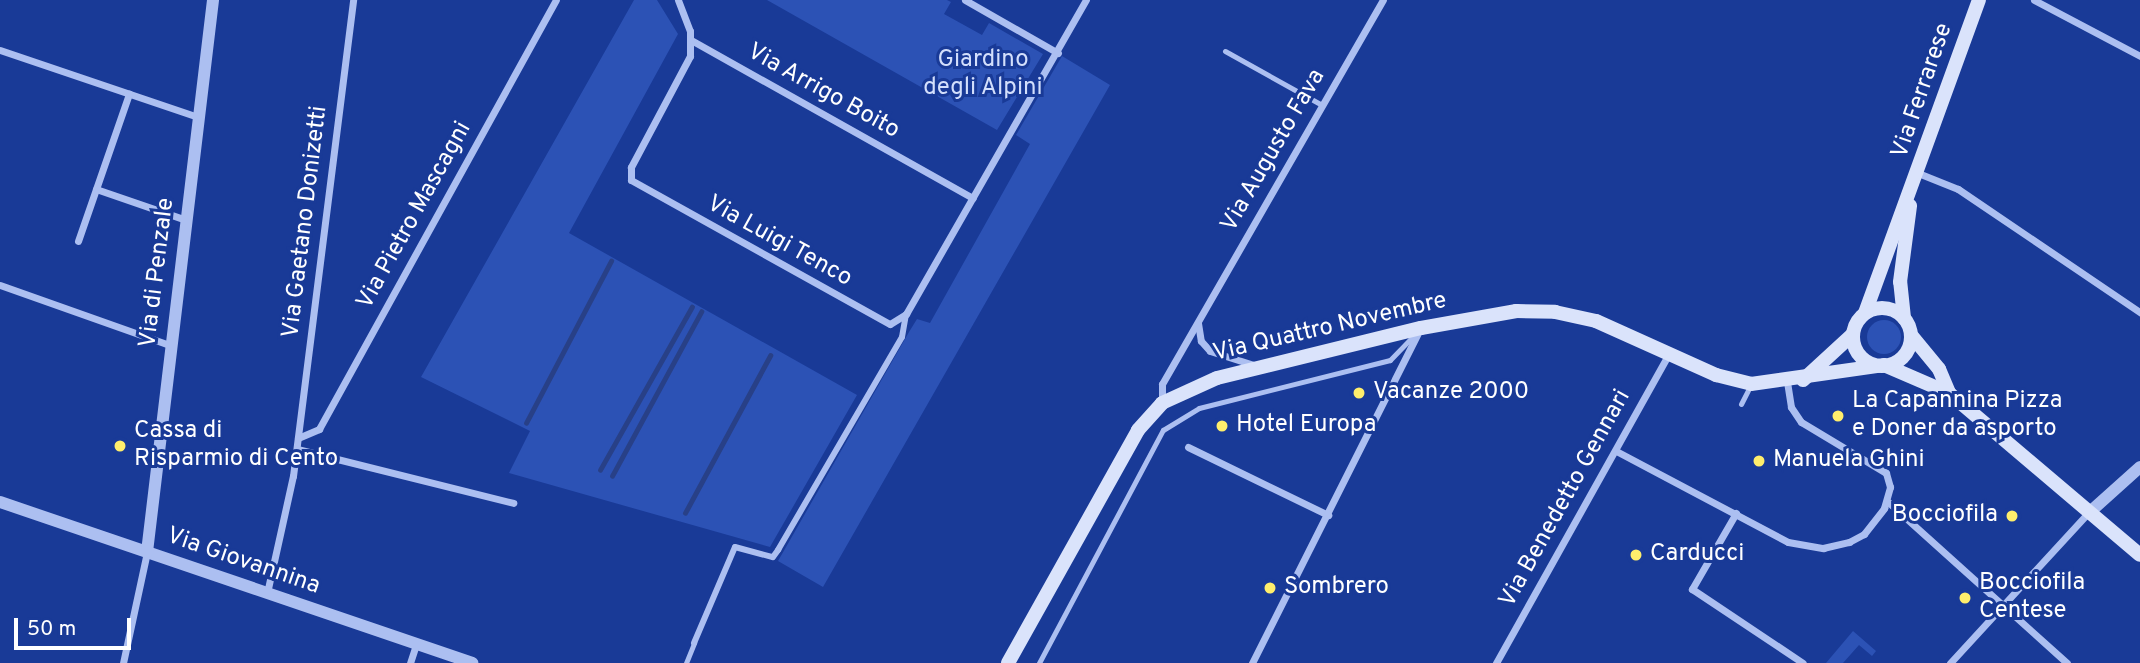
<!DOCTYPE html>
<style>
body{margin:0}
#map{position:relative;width:2140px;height:663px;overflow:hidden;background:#193a97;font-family:Overpass,sans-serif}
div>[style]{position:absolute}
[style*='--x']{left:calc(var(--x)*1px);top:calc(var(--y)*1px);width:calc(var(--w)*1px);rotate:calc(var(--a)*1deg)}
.green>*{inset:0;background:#2c52b5}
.round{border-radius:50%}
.stream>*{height:4.5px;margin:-2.25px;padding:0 2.25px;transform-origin:2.25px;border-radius:2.25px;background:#284087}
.service>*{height:5px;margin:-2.5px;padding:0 2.5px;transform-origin:2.5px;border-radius:2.5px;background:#acbff1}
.pedestrian>*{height:6px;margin:-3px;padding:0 3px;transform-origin:3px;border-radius:3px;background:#acbff1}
.minor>*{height:7px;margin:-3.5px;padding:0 3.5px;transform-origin:3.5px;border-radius:3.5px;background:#acbff1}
.tertiary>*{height:12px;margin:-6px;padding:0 6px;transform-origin:6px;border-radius:6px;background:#acbff1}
.secondary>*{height:14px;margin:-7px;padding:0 7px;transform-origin:7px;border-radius:7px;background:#dae3fb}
.secondary>.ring{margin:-7px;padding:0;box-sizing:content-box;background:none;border:14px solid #dae3fb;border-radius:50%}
.dots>*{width:19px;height:19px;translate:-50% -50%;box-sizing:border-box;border:4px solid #193a97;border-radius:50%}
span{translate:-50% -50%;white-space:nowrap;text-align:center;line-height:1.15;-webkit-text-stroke:6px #193a97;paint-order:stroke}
.park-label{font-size:24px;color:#d3dffc}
.street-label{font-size:24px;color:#fff}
.poi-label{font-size:24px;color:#fff}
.left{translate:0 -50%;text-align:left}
.right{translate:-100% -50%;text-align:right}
.scale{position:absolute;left:14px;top:618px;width:117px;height:32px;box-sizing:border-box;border:4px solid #fff;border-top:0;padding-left:9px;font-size:21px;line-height:24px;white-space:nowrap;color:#fff;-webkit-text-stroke:5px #193a97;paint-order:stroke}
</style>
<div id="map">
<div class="green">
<div style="clip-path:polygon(634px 0,657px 0,678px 34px,569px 233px,857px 395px,770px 547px,509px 473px,530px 431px,421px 377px)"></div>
<div style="clip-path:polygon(767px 0,947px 0,951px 2px,944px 14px,982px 35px,989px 23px,1043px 54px,997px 130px)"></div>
<div style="clip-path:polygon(1062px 56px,1110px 85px,823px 587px,778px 561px,909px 332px,917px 319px,930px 323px,1030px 144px,1016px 135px)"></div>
<div class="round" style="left:1867px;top:320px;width:34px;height:34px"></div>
<div style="clip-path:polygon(1853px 631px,1876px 651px,1872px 656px,1859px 645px,1843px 663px,1826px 663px)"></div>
</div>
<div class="stream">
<div style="--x:526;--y:423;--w:183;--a:-62.3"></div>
<div style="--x:600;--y:470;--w:187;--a:-60.6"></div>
<div style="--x:612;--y:476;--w:187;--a:-61.5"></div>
<div style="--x:685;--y:513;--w:179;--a:-61.6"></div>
</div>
<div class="service">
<div style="--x:1225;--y:51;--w:111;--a:29.1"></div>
<div style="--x:1741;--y:404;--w:22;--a:-63"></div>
<div style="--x:686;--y:663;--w:22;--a:-68"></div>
<div style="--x:1039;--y:663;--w:264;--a:-62"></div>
<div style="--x:1163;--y:430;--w:42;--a:-31.4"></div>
<div style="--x:1199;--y:408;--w:197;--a:-14.1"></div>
<div style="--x:1390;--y:360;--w:37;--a:-46"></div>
</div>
<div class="pedestrian">
<div style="--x:694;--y:643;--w:104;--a:-66.9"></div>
<div style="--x:735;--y:547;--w:39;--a:15"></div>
<div style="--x:773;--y:557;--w:9;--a:-54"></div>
<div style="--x:778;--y:550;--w:246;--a:-59.8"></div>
<div style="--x:902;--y:337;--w:23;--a:-80"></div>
</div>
<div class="minor">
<div style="--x:678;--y:0;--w:33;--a:69"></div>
<div style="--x:690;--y:31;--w:25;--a:90"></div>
<div style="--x:690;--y:56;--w:126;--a:118"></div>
<div style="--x:631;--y:167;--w:13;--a:90"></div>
<div style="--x:631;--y:180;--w:296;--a:29.1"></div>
<div style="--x:890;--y:324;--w:19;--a:-32"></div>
<div style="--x:906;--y:314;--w:362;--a:-60.2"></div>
<div style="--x:965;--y:0;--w:107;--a:29.7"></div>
<div style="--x:2034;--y:0;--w:120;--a:27.8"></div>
<div style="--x:691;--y:40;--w:323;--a:29.3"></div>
<div style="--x:0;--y:50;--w:209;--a:18.7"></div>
<div style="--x:1918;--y:173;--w:43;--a:21.8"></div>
<div style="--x:1958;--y:189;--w:220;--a:34.1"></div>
<div style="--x:96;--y:189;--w:95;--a:19"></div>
<div style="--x:78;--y:241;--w:156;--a:-70.9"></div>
<div style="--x:0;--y:285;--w:179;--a:19.5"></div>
<div style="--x:1198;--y:323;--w:18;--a:81"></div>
<div style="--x:1201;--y:341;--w:13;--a:48"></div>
<div style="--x:1210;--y:351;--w:46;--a:17.7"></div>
<div style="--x:1162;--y:402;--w:18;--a:-90"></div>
<div style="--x:1162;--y:384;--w:443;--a:-60.1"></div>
<div style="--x:298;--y:438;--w:23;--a:-23"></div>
<div style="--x:319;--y:429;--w:490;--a:-61.1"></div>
<div style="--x:1188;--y:447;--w:156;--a:25.9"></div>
<div style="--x:297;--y:449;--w:223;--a:14"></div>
<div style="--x:1618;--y:452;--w:192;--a:27.9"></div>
<div style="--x:1788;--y:542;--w:36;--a:10"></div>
<div style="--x:1823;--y:548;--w:27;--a:-13"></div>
<div style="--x:1849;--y:542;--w:17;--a:-28"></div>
<div style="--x:1864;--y:534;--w:33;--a:-52"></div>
<div style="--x:1884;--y:508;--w:22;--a:-74"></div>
<div style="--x:1890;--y:487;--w:15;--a:-106"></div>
<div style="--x:1886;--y:473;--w:99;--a:-149"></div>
<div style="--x:1801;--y:422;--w:18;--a:-124"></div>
<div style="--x:1791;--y:407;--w:24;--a:-99"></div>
<div style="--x:1887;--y:501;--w:242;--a:42"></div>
<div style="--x:1736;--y:513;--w:88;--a:120.1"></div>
<div style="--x:1692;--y:589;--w:133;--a:33.7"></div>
<div style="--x:267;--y:593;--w:120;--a:-77.5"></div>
<div style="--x:293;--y:476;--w:480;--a:-82.8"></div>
<div style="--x:123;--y:663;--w:114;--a:-77.8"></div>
<div style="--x:410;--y:663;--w:20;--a:-72"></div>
<div style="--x:1252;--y:663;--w:374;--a:-63.3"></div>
<div style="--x:1496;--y:663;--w:354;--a:-60.8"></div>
<div style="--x:1950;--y:663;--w:205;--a:-47.4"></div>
</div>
<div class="tertiary">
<div style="--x:0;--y:502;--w:499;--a:18.8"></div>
<div style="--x:2091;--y:511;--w:66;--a:-41.9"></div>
<div style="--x:147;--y:552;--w:556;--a:-83.18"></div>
</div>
<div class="secondary">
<div class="ring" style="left:1853px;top:308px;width:44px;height:44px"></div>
<div style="--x:1865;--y:313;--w:333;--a:-70"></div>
<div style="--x:1904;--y:318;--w:36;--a:-96"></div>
<div style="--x:1900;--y:282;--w:77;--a:-82.5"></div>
<div style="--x:1911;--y:335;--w:44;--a:50.5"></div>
<div style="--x:1939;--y:369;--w:26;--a:67"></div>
<div style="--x:1803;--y:380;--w:68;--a:-42.6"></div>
<div style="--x:1008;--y:663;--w:267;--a:-60.8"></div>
<div style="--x:1138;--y:430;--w:36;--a:-48"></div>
<div style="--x:1162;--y:403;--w:60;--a:-24.4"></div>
<div style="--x:1217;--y:378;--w:210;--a:-13.8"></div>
<div style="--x:1421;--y:328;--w:97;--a:-10.1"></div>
<div style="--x:1516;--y:311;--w:39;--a:1"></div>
<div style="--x:1555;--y:312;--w:42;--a:12.4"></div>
<div style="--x:1596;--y:321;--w:132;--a:24.2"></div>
<div style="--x:1716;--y:375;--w:36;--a:14"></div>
<div style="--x:1751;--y:384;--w:134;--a:-8.1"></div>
<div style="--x:1884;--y:365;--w:71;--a:23.3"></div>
<div style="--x:1949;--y:393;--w:250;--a:40.3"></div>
</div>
<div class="dots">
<div style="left:1359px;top:393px;background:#ffee6c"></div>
<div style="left:1838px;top:416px;background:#ffee6c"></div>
<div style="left:1222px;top:426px;background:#ffee6c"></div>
<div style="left:120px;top:446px;background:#ffee6c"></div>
<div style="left:1759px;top:461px;background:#ffee6c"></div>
<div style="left:2012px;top:516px;background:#ffee6c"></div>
<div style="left:1636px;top:555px;background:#ffee6c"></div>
<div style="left:1270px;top:588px;background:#ffee6c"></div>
<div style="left:1965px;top:598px;background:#ffee6c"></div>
</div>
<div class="park-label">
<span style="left:983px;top:75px">Giardino<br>degli Alpini</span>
</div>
<div class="street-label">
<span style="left:1923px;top:91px;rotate:-71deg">Via Ferrarese</span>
<span style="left:823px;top:92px;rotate:29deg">Via Arrigo Boito</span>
<span style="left:1274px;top:151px;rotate:-60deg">Via Augusto Fava</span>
<span style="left:415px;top:216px;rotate:-61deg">Via Pietro Mascagni</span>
<span style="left:306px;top:222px;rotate:-83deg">Via Gaetano Donizetti</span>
<span style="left:779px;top:242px;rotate:29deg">Via Luigi Tenco</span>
<span style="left:158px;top:273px;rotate:-83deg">Via di Penzale</span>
<span style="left:1330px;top:328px;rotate:-13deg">Via Quattro Novembre</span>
<span style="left:1566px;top:499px;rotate:-61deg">Via Benedetto Gennari</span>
<span style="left:243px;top:562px;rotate:19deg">Via Giovannina</span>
</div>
<div class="poi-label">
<span class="left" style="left:1373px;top:393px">Vacanze 2000</span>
<span class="left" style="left:1852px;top:416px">La Capannina Pizza<br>e Doner da asporto</span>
<span class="left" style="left:1236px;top:426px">Hotel Europa</span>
<span class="left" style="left:134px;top:446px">Cassa di<br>Risparmio di Cento</span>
<span class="left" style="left:1773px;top:461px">Manuela Ghini</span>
<span class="right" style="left:1998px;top:516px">Bocciofila</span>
<span class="left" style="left:1650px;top:555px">Carducci</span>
<span class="left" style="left:1979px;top:598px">Bocciofila<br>Centese</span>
<span class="left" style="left:1284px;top:588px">Sombrero</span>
</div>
<div class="scale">50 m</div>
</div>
